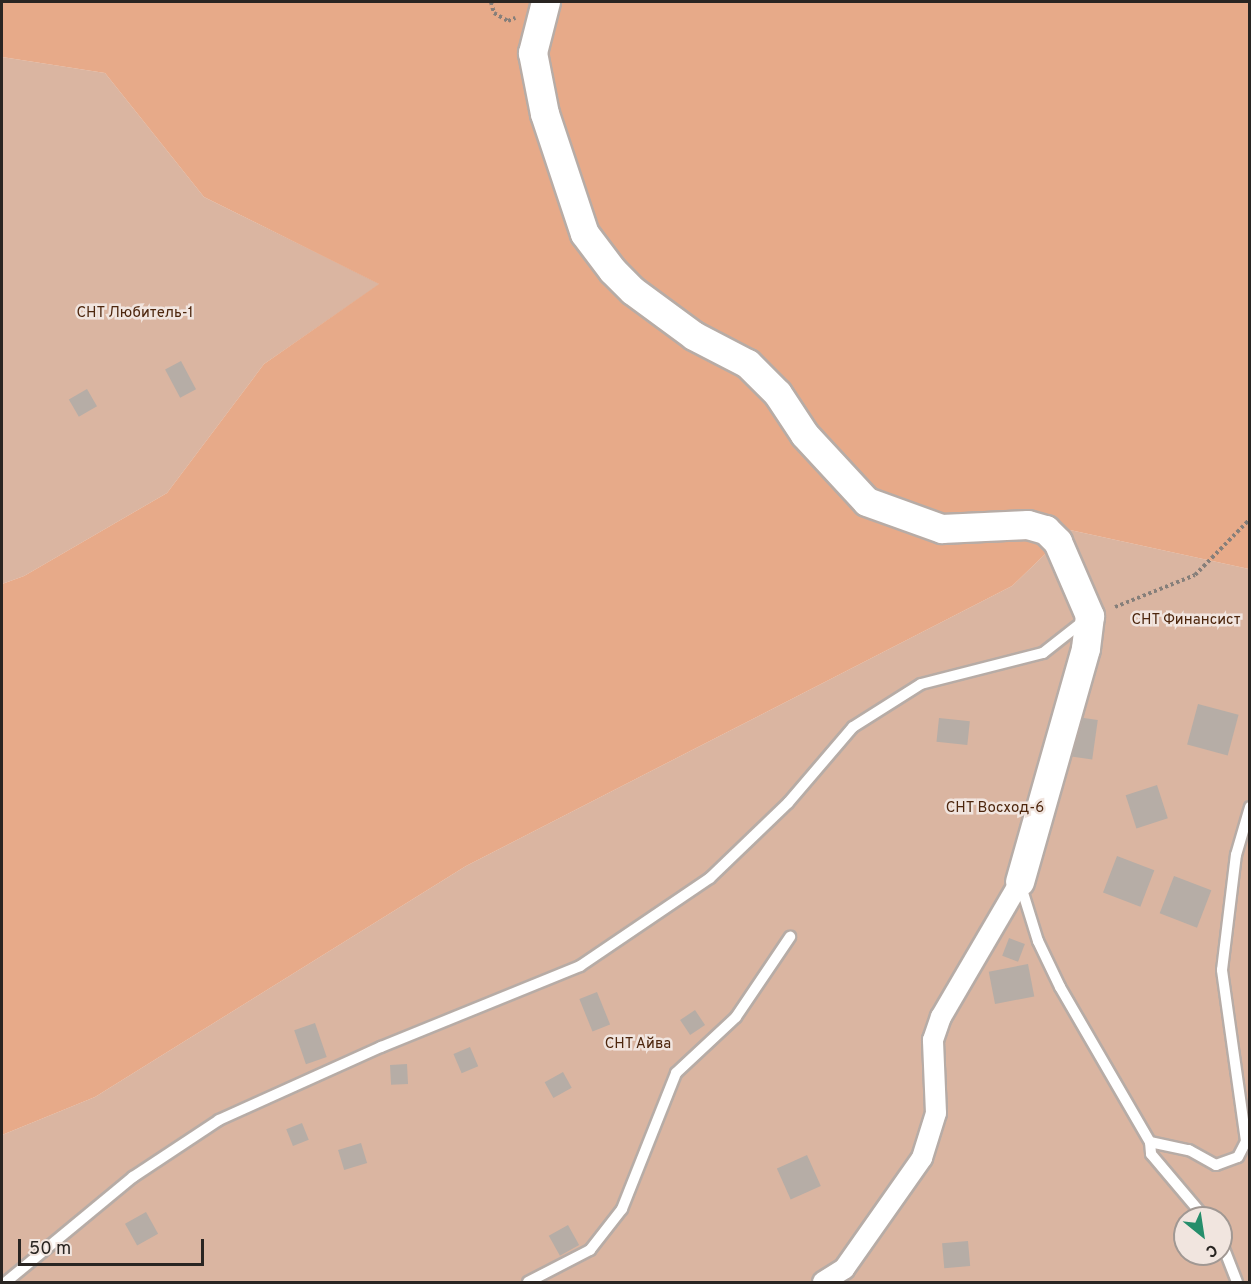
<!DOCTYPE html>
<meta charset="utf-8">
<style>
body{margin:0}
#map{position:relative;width:1251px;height:1284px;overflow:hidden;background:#f1e5df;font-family:Overpass,sans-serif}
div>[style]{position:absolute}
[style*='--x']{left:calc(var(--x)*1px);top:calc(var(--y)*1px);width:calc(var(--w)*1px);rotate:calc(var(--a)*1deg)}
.green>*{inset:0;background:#dab5a1}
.forest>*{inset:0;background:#e7aa89}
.building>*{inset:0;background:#b6ada6;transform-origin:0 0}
.path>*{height:4px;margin-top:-2px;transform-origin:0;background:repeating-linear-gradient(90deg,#867f7a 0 3px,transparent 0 6px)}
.roads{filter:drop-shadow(2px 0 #b7aca6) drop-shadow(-2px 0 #b7aca6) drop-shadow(0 2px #b7aca6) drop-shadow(0 -2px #b7aca6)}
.lane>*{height:10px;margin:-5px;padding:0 5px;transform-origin:5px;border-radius:5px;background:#fff}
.street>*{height:20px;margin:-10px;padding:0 10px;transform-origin:10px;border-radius:10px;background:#fff}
.secondary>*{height:28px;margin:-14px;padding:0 14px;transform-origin:14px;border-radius:14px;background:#fff}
span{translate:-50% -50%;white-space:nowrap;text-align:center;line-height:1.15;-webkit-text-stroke:5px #f1e5df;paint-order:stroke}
.park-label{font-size:15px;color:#4d260d}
.frame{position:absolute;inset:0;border:3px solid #292522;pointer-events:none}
.north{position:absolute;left:1173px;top:1206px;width:60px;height:60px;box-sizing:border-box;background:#f1e5df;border:2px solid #a19893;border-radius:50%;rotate:150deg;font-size:16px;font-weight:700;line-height:24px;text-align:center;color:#292522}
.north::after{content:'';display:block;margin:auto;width:21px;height:27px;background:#268e6b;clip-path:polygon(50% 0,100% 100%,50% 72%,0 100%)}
.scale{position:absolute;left:18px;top:1239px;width:186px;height:27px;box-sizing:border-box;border:3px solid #292522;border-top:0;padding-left:8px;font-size:18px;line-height:21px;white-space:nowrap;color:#292522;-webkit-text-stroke:4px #f1e5df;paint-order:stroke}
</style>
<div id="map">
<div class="green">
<div style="clip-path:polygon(2px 57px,105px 73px,204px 197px,380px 284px,264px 364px,167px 493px,24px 576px,2px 584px)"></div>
<div style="clip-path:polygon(evenodd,1070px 530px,1249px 569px,1249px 1282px,2px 1282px,2px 1135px,95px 1097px,466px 866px,1012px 586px,1070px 530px,1185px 1218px,1221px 1218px,1221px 1254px,1185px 1254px,1185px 1218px)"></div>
</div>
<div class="forest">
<div style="clip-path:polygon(2px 2px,1249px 2px,1249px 569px,1070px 530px,1012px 586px,466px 866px,95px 1097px,2px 1135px,2px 584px,24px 576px,167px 493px,264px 364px,379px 284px,204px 197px,105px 73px,2px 57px)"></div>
</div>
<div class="building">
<div style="left:181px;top:361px;width:32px;height:18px;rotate:62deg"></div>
<div style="left:87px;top:389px;width:20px;height:21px;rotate:60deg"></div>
<div style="left:1198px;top:704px;width:42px;height:42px;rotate:15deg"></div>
<div style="left:1077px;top:717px;width:21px;height:40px;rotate:8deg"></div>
<div style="left:939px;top:718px;width:31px;height:24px;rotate:6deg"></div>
<div style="left:1157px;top:785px;width:35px;height:33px;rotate:72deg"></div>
<div style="left:1117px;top:856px;width:40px;height:39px;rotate:21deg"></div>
<div style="left:1174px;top:876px;width:40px;height:40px;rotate:21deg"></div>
<div style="left:1009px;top:938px;width:17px;height:19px;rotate:21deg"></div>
<div style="left:1028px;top:964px;width:33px;height:40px;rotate:79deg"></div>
<div style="left:597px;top:992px;width:35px;height:19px;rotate:68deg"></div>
<div style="left:695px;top:1010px;width:18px;height:18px;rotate:56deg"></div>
<div style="left:315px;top:1023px;width:36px;height:22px;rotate:71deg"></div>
<div style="left:470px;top:1047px;width:21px;height:18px;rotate:67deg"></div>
<div style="left:407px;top:1064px;width:20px;height:17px;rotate:87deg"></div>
<div style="left:563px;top:1072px;width:18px;height:21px;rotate:61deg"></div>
<div style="left:302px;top:1123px;width:18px;height:17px;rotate:68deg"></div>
<div style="left:361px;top:1143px;width:21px;height:24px;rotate:73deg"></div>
<div style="left:807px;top:1155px;width:34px;height:33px;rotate:66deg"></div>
<div style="left:146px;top:1212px;width:25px;height:24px;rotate:61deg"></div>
<div style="left:568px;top:1225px;width:23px;height:22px;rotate:61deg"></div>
<div style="left:968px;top:1241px;width:25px;height:26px;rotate:85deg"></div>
</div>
<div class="path">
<div style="--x:491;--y:2;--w:11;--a:75"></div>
<div style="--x:494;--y:13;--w:16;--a:30"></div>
<div style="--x:508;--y:21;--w:8;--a:-23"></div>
<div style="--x:1115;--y:607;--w:86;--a:-21.8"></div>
<div style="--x:1195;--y:575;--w:78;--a:-45.5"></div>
</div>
<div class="roads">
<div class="lane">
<div style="--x:1020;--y:883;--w:61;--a:72.8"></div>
<div style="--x:1038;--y:941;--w:51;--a:64.4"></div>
<div style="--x:1060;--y:987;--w:179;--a:59.9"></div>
<div style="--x:1150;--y:1142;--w:12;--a:85"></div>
<div style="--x:1151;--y:1154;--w:84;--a:49.8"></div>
<div style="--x:1150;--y:1142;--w:40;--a:12"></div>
<div style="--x:1189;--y:1150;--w:31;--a:29"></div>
<div style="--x:1216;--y:1165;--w:23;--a:-20"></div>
<div style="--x:1238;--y:1157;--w:18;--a:-63"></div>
<div style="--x:1246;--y:1141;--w:173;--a:-98"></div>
<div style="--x:1222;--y:970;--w:116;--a:-83.1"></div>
<div style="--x:1236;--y:855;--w:50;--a:-73.7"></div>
<div style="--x:1221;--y:1241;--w:44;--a:68.7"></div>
<div style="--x:6;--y:1282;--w:165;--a:-39.6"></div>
<div style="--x:133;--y:1177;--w:103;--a:-33.5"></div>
<div style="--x:219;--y:1120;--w:178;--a:-24.3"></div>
<div style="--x:381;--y:1047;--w:215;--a:-22.1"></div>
<div style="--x:580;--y:966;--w:157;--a:-34.1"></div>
<div style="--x:710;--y:878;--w:108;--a:-43.9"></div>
<div style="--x:788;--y:803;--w:100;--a:-49.5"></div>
<div style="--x:853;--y:727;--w:80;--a:-32.3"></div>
<div style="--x:921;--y:684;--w:126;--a:-14.3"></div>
<div style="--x:1043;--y:653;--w:53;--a:-38.2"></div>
<div style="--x:528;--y:1282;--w:70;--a:-27.3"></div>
<div style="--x:590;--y:1250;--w:52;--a:-52"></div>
<div style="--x:622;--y:1209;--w:146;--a:-68.3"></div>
<div style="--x:676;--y:1073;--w:82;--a:-43"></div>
<div style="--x:736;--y:1017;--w:97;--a:-56"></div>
</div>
<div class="street">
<div style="--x:823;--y:1282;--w:25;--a:-32"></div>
<div style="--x:844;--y:1269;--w:136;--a:-54.9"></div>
<div style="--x:922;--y:1158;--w:47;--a:-72.7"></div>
<div style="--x:936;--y:1113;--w:73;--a:-92.4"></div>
<div style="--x:933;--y:1040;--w:24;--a:-71"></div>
<div style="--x:941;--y:1017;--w:156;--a:-59.7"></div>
</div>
<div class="secondary">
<div style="--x:546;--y:2;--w:53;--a:104.3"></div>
<div style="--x:533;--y:53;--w:62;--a:78.9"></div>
<div style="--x:545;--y:114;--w:126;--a:71.6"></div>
<div style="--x:585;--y:234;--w:46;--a:52.9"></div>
<div style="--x:613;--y:271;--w:28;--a:45"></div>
<div style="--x:633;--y:291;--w:76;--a:36.4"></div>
<div style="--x:694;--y:336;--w:61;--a:27.4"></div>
<div style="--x:748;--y:364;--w:42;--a:45"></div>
<div style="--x:778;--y:394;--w:49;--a:56.6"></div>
<div style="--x:805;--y:435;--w:91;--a:47.2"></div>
<div style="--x:867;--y:502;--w:80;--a:19.8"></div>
<div style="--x:942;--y:529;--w:86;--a:-2.7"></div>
<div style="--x:1028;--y:525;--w:19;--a:16"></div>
<div style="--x:1046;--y:530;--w:17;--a:45"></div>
<div style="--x:1058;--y:542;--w:81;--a:66.6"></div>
<div style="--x:1090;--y:616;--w:33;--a:97"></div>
<div style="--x:1086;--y:649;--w:242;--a:105.8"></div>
</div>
</div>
<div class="park-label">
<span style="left:135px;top:314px">СНТ Любитель-1</span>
<span style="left:1186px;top:621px">СНТ Финансист</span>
<span style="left:995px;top:809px">СНТ Восход-6</span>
<span style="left:638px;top:1045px">СНТ Айва</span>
</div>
<div class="frame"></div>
<div class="north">С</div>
<div class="scale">50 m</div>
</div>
